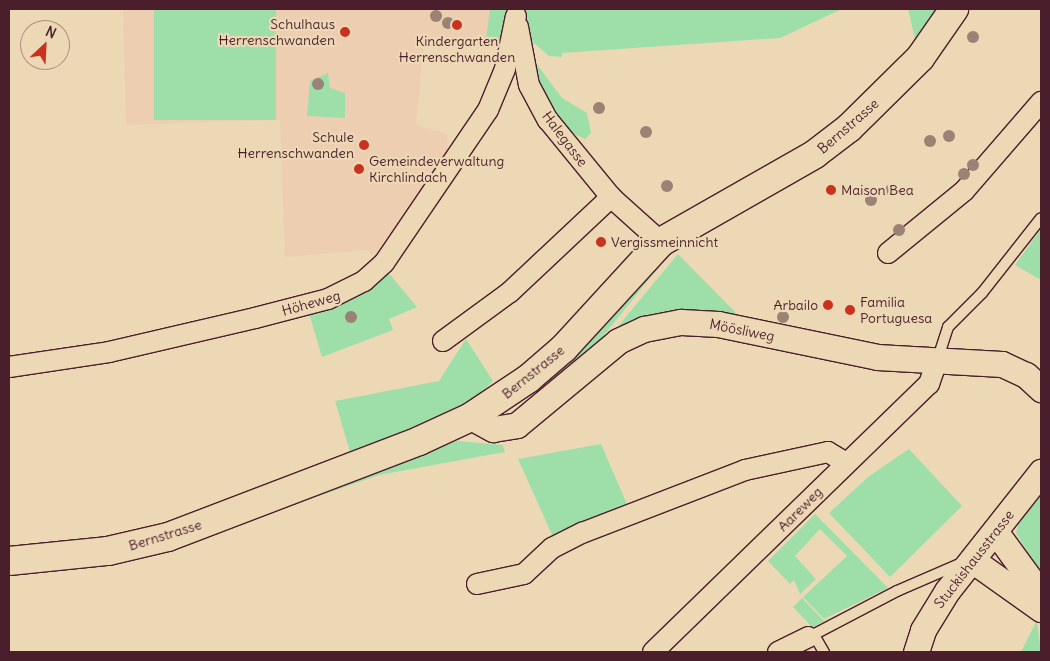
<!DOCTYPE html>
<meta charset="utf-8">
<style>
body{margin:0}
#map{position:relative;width:1050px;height:661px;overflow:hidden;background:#edd8b6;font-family:Delius,sans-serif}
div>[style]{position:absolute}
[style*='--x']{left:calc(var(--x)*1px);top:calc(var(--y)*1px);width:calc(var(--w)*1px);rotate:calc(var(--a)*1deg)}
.built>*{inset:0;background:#eeceb0}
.green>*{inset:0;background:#9edfa9;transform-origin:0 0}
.roads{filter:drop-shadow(1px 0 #4a1f2b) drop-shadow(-1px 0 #4a1f2b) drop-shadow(0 1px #4a1f2b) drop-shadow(0 -1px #4a1f2b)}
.service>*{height:10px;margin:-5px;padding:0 5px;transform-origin:5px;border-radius:5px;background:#edd8b6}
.minor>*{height:20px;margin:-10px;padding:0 10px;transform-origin:10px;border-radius:10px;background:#edd8b6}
.tertiary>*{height:25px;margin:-12.5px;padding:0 12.5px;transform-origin:12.5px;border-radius:12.5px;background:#edd8b6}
.secondary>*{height:28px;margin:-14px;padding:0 14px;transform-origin:14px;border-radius:14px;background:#edd8b6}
.trees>*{width:12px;height:12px;margin:-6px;border-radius:50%;background:#9a8274}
.dots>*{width:14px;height:14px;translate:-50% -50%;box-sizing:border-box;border:2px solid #edd8b6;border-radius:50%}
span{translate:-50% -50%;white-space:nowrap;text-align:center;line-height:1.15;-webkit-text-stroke:4.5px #edd8b6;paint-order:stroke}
.poi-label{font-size:14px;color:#4a1f2b}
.right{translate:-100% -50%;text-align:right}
.left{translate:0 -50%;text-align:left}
.street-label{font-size:14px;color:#4a1f2b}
.frame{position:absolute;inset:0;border:10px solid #4a1f2b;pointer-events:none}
.north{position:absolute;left:20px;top:20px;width:50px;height:50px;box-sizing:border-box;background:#edd8b6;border:1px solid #ac8e7e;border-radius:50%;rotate:25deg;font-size:14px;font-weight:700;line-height:20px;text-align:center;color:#4a1f2b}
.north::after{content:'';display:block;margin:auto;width:18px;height:22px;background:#c8321e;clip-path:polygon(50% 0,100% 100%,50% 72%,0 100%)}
</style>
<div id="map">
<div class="built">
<div style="clip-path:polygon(123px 9px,490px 9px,485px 45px,424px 41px,416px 125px,447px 134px,448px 162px,378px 262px,367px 250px,285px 257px,280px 120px,126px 125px)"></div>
</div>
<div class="green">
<div style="left:154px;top:9px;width:122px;height:111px"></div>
<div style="clip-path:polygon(490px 9px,842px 9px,780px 38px,562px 53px,562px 57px,549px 56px,528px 38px,503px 47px,485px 45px)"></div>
<div style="clip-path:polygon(908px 9px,938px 9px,916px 43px)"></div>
<div style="clip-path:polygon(533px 59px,562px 98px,587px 113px,591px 133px,585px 139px,568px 131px,551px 109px,538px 85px)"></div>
<div style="clip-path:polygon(328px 73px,330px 88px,345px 93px,345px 118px,307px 116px,310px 81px)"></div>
<div style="clip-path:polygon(1041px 229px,1041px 280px,1015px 265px)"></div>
<div style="clip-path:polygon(674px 248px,601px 339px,549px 383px,548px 379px,641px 278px)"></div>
<div style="clip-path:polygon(678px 254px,739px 316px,618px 328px,619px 325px)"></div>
<div style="clip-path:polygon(386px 270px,417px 307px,389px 319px,393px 330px,322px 357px,308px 310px)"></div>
<div style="clip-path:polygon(466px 339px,493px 381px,474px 399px,351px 455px,335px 401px,439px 381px)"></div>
<div style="clip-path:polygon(457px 441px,503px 445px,505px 452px,379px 475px,276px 511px)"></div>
<div style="clip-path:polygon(601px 444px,629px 509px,554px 539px,518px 459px)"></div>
<div style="clip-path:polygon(909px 449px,962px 506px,890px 577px,829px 513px,868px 477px)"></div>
<div style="clip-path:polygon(1041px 490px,1041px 575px,1016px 533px,1020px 517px)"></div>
<div style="clip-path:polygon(815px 514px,888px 588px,824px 619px,803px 597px,847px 556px,820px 529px,795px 556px,816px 579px,800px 594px,794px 580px,790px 584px,768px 561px)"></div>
<div style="clip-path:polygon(891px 590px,812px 627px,793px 607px,802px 598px,824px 621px)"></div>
<div style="clip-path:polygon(1037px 622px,1041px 652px,1021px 652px,1035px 624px)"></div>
</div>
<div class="roads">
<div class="service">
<div style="--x:937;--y:361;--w:36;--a:-72"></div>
<div style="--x:948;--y:327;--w:48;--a:-45"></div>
<div style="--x:982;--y:293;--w:95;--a:-51.8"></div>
<div style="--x:814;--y:635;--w:20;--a:60"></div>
<div style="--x:809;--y:637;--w:99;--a:-27.6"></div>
<div style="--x:897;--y:591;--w:73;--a:-23.4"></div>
</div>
<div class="minor">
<div style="--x:518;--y:27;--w:59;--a:79.3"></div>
<div style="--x:529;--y:85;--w:40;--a:62"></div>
<div style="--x:548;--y:120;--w:99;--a:50.7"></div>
<div style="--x:611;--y:197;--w:67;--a:42"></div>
<div style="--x:888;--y:253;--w:98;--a:-39.2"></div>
<div style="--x:964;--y:191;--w:118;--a:-49.1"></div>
<div style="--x:443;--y:341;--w:83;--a:-36.2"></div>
<div style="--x:510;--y:292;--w:139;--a:-43.2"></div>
<div style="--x:9;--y:367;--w:101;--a:-8.5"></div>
<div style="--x:109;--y:352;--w:150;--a:-13.1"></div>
<div style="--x:255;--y:318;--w:75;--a:-14.6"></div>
<div style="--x:328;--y:299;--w:40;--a:-26.6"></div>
<div style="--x:364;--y:281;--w:27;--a:-42"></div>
<div style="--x:384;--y:263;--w:185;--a:-55.8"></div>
<div style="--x:488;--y:110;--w:44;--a:-67.5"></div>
<div style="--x:505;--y:69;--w:54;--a:-78.3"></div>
<div style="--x:477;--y:584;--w:48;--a:-12"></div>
<div style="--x:524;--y:574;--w:38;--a:-43"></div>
<div style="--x:552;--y:548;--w:34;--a:-27"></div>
<div style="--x:582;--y:533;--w:175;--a:-21.1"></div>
<div style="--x:745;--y:470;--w:85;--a:-12.2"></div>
<div style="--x:828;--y:452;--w:21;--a:31"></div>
<div style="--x:653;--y:652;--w:385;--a:-44.2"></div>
<div style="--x:929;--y:384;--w:24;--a:-71"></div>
<div style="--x:778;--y:652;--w:34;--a:-26"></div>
</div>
<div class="tertiary">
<div style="--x:471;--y:417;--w:25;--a:29"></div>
<div style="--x:493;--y:429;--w:24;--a:-9"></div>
<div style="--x:517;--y:425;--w:131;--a:-39.7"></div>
<div style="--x:618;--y:341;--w:29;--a:-25"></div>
<div style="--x:644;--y:329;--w:38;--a:-11"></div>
<div style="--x:681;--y:322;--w:37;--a:3"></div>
<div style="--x:718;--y:324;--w:162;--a:11.7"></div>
<div style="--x:877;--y:357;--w:125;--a:3.2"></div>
<div style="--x:1002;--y:364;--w:26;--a:25"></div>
<div style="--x:1026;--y:375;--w:21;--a:43"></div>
<div style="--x:995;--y:531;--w:78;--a:53.9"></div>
<div style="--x:972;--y:560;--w:85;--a:35.4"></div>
<div style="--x:916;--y:652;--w:23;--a:-72"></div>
<div style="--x:923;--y:630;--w:46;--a:-58.4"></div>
<div style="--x:947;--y:591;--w:152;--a:-51.7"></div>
</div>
<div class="secondary">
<div style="--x:9;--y:561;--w:100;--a:-5.8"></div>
<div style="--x:108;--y:551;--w:62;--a:-13.1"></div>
<div style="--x:168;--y:537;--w:269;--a:-20.9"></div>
<div style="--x:419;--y:441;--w:57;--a:-24.8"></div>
<div style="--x:471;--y:417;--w:69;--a:-33.7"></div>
<div style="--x:528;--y:379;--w:48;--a:-40.7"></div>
<div style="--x:564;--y:348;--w:144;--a:-47.5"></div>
<div style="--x:661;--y:242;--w:177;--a:-29.7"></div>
<div style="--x:815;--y:154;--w:43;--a:-37.4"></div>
<div style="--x:849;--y:128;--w:100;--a:-44.6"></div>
<div style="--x:920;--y:58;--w:60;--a:-55.2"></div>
</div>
</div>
<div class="trees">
<div style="left:436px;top:16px"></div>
<div style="left:448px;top:23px"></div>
<div style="left:973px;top:37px"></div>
<div style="left:318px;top:84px"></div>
<div style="left:599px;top:108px"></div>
<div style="left:646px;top:132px"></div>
<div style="left:949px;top:136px"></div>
<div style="left:930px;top:141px"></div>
<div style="left:973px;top:165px"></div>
<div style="left:964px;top:174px"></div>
<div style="left:667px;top:186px"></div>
<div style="left:891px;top:190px"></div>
<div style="left:871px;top:200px"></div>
<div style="left:899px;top:230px"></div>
<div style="left:351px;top:317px"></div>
<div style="left:783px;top:317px"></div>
</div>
<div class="dots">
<div style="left:457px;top:25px;background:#c8321e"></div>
<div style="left:345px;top:32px;background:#c8321e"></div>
<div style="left:364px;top:145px;background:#c8321e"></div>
<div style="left:359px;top:169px;background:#c8321e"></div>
<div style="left:831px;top:190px;background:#c8321e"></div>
<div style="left:601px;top:242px;background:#c8321e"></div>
<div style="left:828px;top:305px;background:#c8321e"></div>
<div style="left:850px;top:310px;background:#c8321e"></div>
</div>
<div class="poi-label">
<span class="right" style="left:335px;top:32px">Schulhaus<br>Herrenschwanden</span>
<span style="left:457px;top:49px">Kindergarten<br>Herrenschwanden</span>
<span class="right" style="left:354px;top:145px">Schule<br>Herrenschwanden</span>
<span class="left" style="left:369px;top:169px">Gemeindeverwaltung<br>Kirchlindach</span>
<span class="left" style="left:841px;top:190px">Maison Bea</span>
<span class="left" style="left:611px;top:242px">Vergissmeinnicht</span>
<span class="left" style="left:860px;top:310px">Familia<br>Portuguesa</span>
<span class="right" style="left:818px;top:305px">Arbailo</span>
</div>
<div class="street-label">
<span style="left:848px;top:126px;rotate:-41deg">Bernstrasse</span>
<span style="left:565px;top:139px;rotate:53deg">Halegasse</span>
<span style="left:311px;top:303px;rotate:-16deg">Höheweg</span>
<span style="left:742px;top:330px;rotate:11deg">Möösliweg</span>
<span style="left:533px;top:372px;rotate:-39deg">Bernstrasse</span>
<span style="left:800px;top:509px;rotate:-45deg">Aareweg</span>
<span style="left:165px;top:535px;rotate:-17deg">Bernstrasse</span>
<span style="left:974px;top:559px;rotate:-52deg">Stuckishausstrasse</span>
</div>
<div class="frame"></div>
<div class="north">N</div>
</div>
